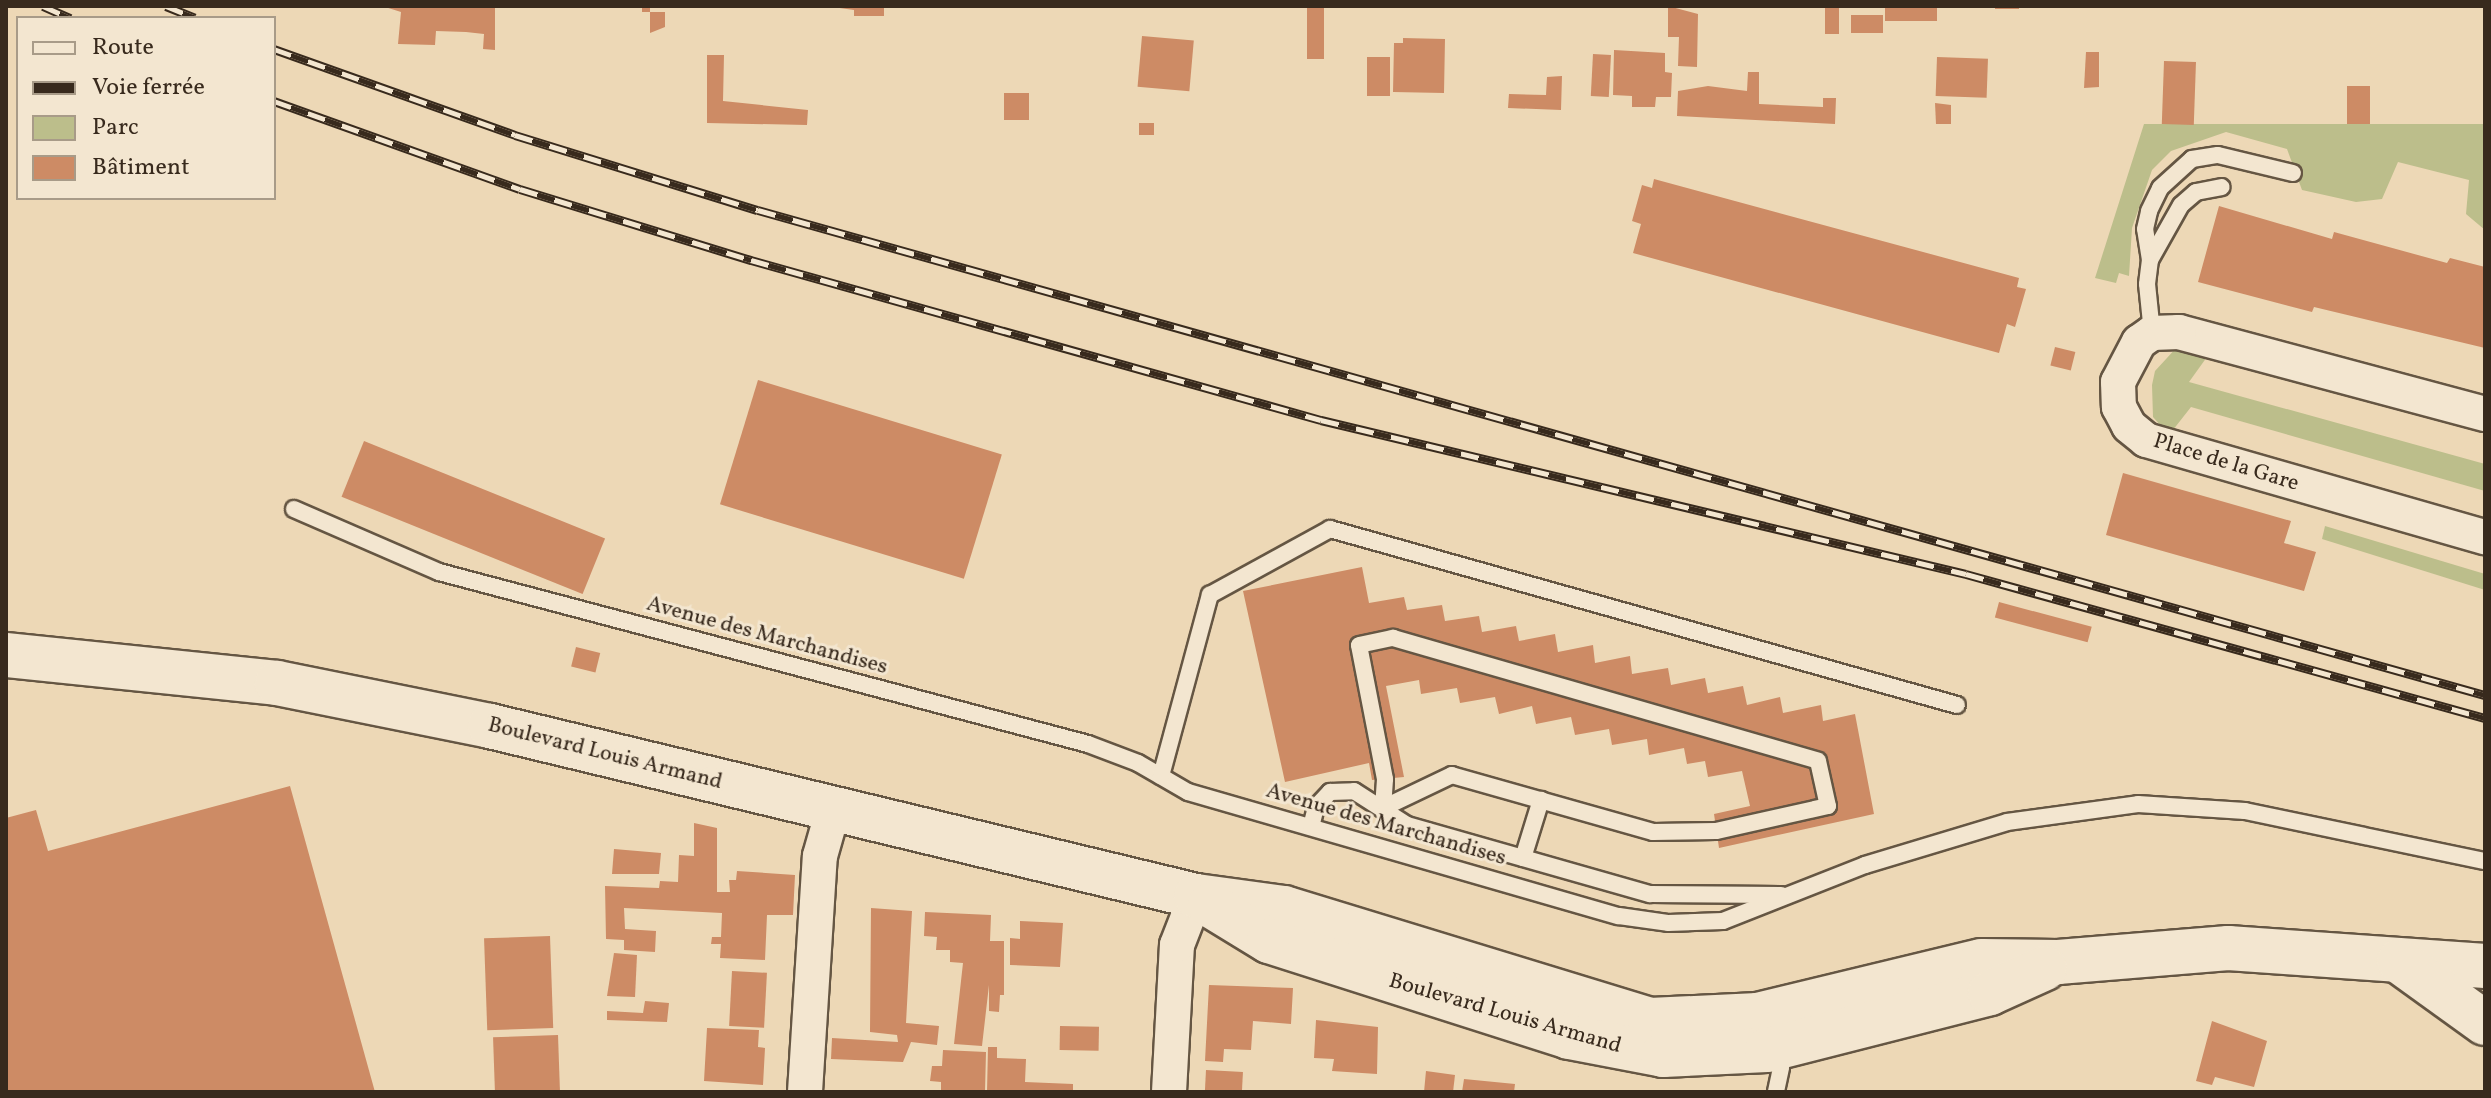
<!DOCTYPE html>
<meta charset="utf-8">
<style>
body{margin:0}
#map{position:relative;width:2491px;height:1098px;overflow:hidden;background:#edd8b6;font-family:Vollkorn,serif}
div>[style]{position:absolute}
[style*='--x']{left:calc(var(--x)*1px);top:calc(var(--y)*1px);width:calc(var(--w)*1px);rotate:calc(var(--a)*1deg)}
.green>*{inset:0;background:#bcbe8b}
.building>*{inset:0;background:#cd8b65;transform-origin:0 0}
.roads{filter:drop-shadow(2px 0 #655643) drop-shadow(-2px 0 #655643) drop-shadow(0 2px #655643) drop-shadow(0 -2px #655643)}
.service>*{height:16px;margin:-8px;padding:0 8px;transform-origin:8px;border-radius:8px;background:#f3e6d0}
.minor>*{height:34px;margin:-17px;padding:0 17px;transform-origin:17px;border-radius:17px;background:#f3e6d0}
.secondary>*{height:44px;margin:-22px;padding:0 22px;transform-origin:22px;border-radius:22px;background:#f3e6d0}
.rail>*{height:9px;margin-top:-4.5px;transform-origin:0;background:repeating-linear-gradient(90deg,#f3e6d0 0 18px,#382a1d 0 36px);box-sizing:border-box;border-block:2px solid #382a1d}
span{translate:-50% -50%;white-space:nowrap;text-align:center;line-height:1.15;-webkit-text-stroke:6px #f3e6d0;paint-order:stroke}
.street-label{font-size:22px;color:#382a1d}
.frame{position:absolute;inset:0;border:8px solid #382a1d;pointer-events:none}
.legend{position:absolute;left:16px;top:16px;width:260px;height:184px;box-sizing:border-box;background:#f3e6d0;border:2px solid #a89b88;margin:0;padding:10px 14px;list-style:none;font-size:24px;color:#382a1d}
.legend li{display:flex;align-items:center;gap:16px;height:40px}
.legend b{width:40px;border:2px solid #a89b88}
</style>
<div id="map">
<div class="green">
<div style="clip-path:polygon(2144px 124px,2485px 124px,2485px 230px,2466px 214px,2469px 180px,2398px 162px,2382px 199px,2356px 202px,2302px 190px,2287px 149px,2226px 132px,2171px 151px,2152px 170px,2132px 228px,2129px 276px,2119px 273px,2116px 283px,2095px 278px)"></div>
<div style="clip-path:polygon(2178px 346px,2212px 350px,2189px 382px,2485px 464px,2485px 491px,2191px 407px,2169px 435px,2153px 417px,2152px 385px,2155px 371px)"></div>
<div style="clip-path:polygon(2325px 526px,2485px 574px,2485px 590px,2322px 539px)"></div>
</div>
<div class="building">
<div style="clip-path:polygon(382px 6px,495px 6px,495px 50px,483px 49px,484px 34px,466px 32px,436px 31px,435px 45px,398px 44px,401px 12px)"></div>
<div style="clip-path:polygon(642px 6px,650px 6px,650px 12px,665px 12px,665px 27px,650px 33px,650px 12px,642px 12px)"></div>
<div style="clip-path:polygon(825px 6px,884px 6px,884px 16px,854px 16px,854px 10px)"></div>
<div style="left:1307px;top:6px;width:17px;height:53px"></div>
<div style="clip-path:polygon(1668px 6px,1698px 14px,1697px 67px,1678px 66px,1679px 37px,1668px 37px)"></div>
<div style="left:1825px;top:6px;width:14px;height:28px"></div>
<div style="left:1885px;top:6px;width:52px;height:15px"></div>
<div style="left:1995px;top:6px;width:24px;height:3px"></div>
<div style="left:1851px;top:15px;width:32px;height:18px"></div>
<div style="left:1142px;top:36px;width:52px;height:51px;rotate:5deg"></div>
<div style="clip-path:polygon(1403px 38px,1445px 39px,1444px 93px,1393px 92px,1394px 43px,1403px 43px)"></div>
<div style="clip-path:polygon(1614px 50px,1665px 53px,1665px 72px,1672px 73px,1671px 97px,1656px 97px,1655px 107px,1632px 107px,1632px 96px,1613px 95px)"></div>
<div style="clip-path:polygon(2086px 52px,2099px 52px,2099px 87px,2084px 88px)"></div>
<div style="left:1593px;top:54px;width:18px;height:42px;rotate:3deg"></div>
<div style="clip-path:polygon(707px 55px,724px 55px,723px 101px,808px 110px,807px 125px,707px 123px)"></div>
<div style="left:1367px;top:57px;width:23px;height:39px"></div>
<div style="left:1937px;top:57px;width:51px;height:39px;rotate:2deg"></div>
<div style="left:2164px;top:61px;width:32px;height:63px;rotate:2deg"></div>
<div style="clip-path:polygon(1748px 72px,1759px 72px,1759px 104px,1823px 107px,1823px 98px,1836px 98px,1835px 124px,1677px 116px,1678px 91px,1708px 86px,1747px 91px)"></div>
<div style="clip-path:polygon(1562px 76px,1561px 110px,1508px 108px,1509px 94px,1546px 95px,1547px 77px)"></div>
<div style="left:2347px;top:86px;width:23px;height:38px"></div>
<div style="left:1004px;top:93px;width:25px;height:27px"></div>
<div style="clip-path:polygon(1935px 103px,1951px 105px,1951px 124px,1936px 124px)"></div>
<div style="left:1139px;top:123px;width:15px;height:12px"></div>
<div style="clip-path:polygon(1654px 179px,2019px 278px,2017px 287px,2026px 289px,2015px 327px,2007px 324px,1999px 353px,1633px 253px,1641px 224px,1632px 221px,1642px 185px,1652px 188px)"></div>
<div style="clip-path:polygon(2219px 206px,2332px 239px,2334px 232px,2447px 263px,2450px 258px,2485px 267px,2485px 348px,2314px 307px,2312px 312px,2198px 282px)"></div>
<div style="left:2055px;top:347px;width:21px;height:19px;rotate:14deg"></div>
<div style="left:758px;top:380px;width:255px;height:130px;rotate:17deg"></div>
<div style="left:364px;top:441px;width:260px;height:60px;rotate:22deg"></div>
<div style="clip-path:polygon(2123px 473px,2291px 521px,2284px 543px,2316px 552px,2304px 591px,2106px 535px)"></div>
<div style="clip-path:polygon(1362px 567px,1369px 603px,1404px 597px,1407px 610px,1442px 605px,1445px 621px,1479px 616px,1482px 632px,1516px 626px,1519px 641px,1555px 634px,1558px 652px,1593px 645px,1595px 663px,1630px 656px,1632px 674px,1668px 668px,1671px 685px,1705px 678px,1708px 693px,1743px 686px,1747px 705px,1780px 697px,1783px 713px,1821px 705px,1823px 721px,1855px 714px,1874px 814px,1719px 848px,1714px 814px,1750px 806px,1742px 771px,1708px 777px,1705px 761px,1687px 764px,1684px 748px,1649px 755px,1647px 739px,1612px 745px,1609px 729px,1575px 735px,1571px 717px,1536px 724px,1532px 706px,1499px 714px,1495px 697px,1460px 703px,1457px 688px,1421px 694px,1419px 680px,1386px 686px,1404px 777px,1372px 780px,1369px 763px,1285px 782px,1243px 591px)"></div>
<div style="left:1999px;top:602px;width:96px;height:16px;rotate:15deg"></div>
<div style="left:576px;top:647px;width:25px;height:20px;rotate:14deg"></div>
<div style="clip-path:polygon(290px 786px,375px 1092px,6px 1092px,6px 818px,36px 810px,48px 851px)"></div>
<div style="clip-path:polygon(694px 823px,717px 828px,717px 892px,730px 892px,729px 880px,736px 880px,737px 871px,795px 875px,793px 915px,767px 915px,765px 960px,720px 958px,721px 944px,711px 944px,712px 937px,721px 937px,722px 913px,624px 908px,625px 929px,656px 931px,655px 952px,624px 950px,624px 940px,606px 939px,605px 886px,659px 888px,660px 881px,678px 882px,679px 855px,694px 856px)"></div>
<div style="clip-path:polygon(614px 849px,661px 853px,659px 874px,612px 874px)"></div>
<div style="clip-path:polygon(871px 908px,912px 911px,906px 1023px,939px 1026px,937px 1045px,911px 1042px,903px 1062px,831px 1059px,832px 1038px,898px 1042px,897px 1035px,870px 1032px)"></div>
<div style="clip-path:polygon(925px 912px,991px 915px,990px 941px,1004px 941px,1004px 995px,1000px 995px,999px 1012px,989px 1011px,989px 985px,982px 1046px,954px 1044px,963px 963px,950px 962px,950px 950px,936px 950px,937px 937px,924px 936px)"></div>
<div style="clip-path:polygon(1020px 921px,1063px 923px,1060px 967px,1010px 965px,1010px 938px,1020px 939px)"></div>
<div style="left:550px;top:936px;width:92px;height:66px;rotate:88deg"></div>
<div style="clip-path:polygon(614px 953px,637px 955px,635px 997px,607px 996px)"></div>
<div style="left:732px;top:971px;width:35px;height:55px;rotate:3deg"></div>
<div style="clip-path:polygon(1209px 985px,1293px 988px,1291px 1024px,1253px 1021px,1251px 1050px,1224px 1049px,1223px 1062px,1205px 1061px)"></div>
<div style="clip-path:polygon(645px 1001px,669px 1003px,667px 1022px,607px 1020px,607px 1011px,643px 1013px)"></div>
<div style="clip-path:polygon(1316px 1020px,1378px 1027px,1377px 1074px,1332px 1071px,1334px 1059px,1314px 1058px)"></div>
<div style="clip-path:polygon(2212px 1021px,2267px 1041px,2254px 1087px,2215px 1077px,2212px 1085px,2196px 1081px)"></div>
<div style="left:1060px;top:1026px;width:39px;height:24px;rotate:1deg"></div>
<div style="clip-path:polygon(707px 1028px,759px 1030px,758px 1047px,765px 1048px,763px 1085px,704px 1081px)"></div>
<div style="left:558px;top:1035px;width:57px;height:65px;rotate:88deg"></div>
<div style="clip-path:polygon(988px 1047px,997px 1047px,997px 1058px,1026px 1059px,1025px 1082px,1073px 1084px,1073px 1092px,987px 1092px)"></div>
<div style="clip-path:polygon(943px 1050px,986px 1052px,985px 1092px,941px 1092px,941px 1082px,930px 1081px,932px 1066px,942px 1066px)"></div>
<div style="left:1206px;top:1070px;width:37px;height:22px;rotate:3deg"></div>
<div style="clip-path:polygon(1426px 1071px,1455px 1075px,1453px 1092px,1424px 1092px)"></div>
<div style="clip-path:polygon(1464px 1079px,1515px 1084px,1514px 1092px,1462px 1092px)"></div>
</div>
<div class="roads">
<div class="service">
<div style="--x:2150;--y:260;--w:31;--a:-99"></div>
<div style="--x:2145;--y:229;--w:18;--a:-77"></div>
<div style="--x:2149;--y:211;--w:25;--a:-64"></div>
<div style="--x:2160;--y:188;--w:43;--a:-42.2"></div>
<div style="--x:2192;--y:159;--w:26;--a:-9"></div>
<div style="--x:2218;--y:155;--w:77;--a:13.5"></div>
<div style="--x:2152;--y:333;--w:49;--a:-95.8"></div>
<div style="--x:2147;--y:284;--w:24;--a:-83"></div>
<div style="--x:2150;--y:260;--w:63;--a:-60.6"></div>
<div style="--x:2181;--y:205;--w:20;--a:-41"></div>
<div style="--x:2196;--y:192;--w:26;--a:-11"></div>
<div style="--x:294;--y:509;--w:158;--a:23.5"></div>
<div style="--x:439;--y:572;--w:671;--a:14.84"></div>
<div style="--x:1088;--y:744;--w:53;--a:20.8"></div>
<div style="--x:1138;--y:763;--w:58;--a:30.1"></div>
<div style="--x:1188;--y:792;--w:448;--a:16.1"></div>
<div style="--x:1619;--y:916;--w:49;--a:8.1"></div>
<div style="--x:1668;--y:923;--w:55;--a:-2.1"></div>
<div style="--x:1723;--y:921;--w:153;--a:-21.5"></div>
<div style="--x:1865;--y:865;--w:148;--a:-16.8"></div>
<div style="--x:2007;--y:822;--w:132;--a:-7.8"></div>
<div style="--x:2138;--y:804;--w:107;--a:3.7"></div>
<div style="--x:2245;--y:811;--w:245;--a:11.8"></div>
<div style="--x:1393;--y:638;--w:442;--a:16.1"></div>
<div style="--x:1818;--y:761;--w:46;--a:77.5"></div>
<div style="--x:1828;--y:806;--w:115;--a:167.4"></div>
<div style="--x:1716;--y:831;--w:63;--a:179.1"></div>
<div style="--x:1653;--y:832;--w:209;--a:-164.2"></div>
<div style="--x:1452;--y:775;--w:76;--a:154.4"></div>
<div style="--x:1383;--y:808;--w:29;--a:-86"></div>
<div style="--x:1385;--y:779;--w:136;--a:-101"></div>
<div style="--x:1359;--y:645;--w:35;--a:-12"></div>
<div style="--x:1161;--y:776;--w:188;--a:-74.9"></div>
<div style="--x:1210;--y:595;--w:137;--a:-28.8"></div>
<div style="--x:1330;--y:529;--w:651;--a:15.68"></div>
<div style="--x:1311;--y:827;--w:21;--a:-76"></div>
<div style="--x:1316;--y:807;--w:21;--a:-47"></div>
<div style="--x:1330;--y:792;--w:24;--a:-2"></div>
<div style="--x:1354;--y:791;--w:63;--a:32.7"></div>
<div style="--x:1407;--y:825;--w:253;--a:15.9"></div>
<div style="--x:1650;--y:894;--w:131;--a:0.4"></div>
<div style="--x:1523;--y:858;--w:61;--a:-72.8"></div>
<div style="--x:1768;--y:1051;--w:21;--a:53"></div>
<div style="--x:1781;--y:1068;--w:25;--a:102"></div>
</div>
<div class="minor">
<div style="--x:2485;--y:414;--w:317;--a:-165"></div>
<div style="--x:2179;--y:332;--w:27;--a:178"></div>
<div style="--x:2152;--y:333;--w:16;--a:145"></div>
<div style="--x:2139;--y:342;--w:45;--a:117.7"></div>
<div style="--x:2118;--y:382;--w:25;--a:88"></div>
<div style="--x:2119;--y:407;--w:21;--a:62"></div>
<div style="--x:2129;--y:426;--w:22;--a:39"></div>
<div style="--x:2146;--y:440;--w:353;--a:16"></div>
<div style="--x:805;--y:1092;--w:236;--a:-86.4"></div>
<div style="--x:820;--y:856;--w:48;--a:-74.2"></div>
<div style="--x:1169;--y:1092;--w:147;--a:-86.9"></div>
<div style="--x:1177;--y:945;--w:53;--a:-68.8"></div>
</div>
<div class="secondary">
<div style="--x:6;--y:655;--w:272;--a:5.9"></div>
<div style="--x:277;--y:683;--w:217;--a:11.4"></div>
<div style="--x:490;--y:726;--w:726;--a:13.54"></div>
<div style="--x:1196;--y:896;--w:89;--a:7.8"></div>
<div style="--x:1284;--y:908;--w:383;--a:17"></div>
<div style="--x:1650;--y:1020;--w:108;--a:-2.7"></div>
<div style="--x:1758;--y:1015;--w:230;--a:-13.6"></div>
<div style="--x:1982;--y:961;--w:76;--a:0.8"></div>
<div style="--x:2058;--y:962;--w:171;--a:-4.7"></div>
<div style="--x:2228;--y:948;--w:258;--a:4"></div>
<div style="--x:1210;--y:905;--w:69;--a:31.4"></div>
<div style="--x:1269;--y:941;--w:315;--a:17.7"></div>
<div style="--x:1569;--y:1037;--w:96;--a:10.8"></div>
<div style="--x:1663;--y:1055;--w:104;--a:-2.8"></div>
<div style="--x:1767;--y:1050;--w:230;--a:-14.3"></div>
<div style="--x:1990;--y:993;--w:60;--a:-24.4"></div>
<div style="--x:2399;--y:961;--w:106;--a:35.8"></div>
</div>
</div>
<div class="rail">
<div style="--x:43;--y:6;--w:30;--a:24"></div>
<div style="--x:166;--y:6;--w:31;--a:22"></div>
<div style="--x:274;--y:49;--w:256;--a:19.6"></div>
<div style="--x:515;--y:135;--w:254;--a:17.2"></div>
<div style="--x:758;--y:210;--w:1794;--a:15.69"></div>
<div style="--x:274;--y:101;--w:261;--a:19.7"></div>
<div style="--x:520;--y:189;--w:242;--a:17.1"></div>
<div style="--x:751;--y:260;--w:592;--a:15.68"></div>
<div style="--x:1321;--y:420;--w:663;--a:13.43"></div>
<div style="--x:1966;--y:574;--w:539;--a:15.51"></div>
</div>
<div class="street-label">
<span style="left:2226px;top:463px;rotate:17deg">Place de la Gare</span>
<span style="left:767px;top:636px;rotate:15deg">Avenue des Marchandises</span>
<span style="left:605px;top:754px;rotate:14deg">Boulevard Louis Armand</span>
<span style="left:1386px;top:825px;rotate:16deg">Avenue des Marchandises</span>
<span style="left:1505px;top:1014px;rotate:16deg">Boulevard Louis Armand</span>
</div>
<div class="frame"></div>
<ul class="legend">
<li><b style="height:10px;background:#f3e6d0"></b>Route</li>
<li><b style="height:10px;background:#382a1d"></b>Voie ferrée</li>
<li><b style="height:22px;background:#bcbe8b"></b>Parc</li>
<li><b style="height:22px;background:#cd8b65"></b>Bâtiment</li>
</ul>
</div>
